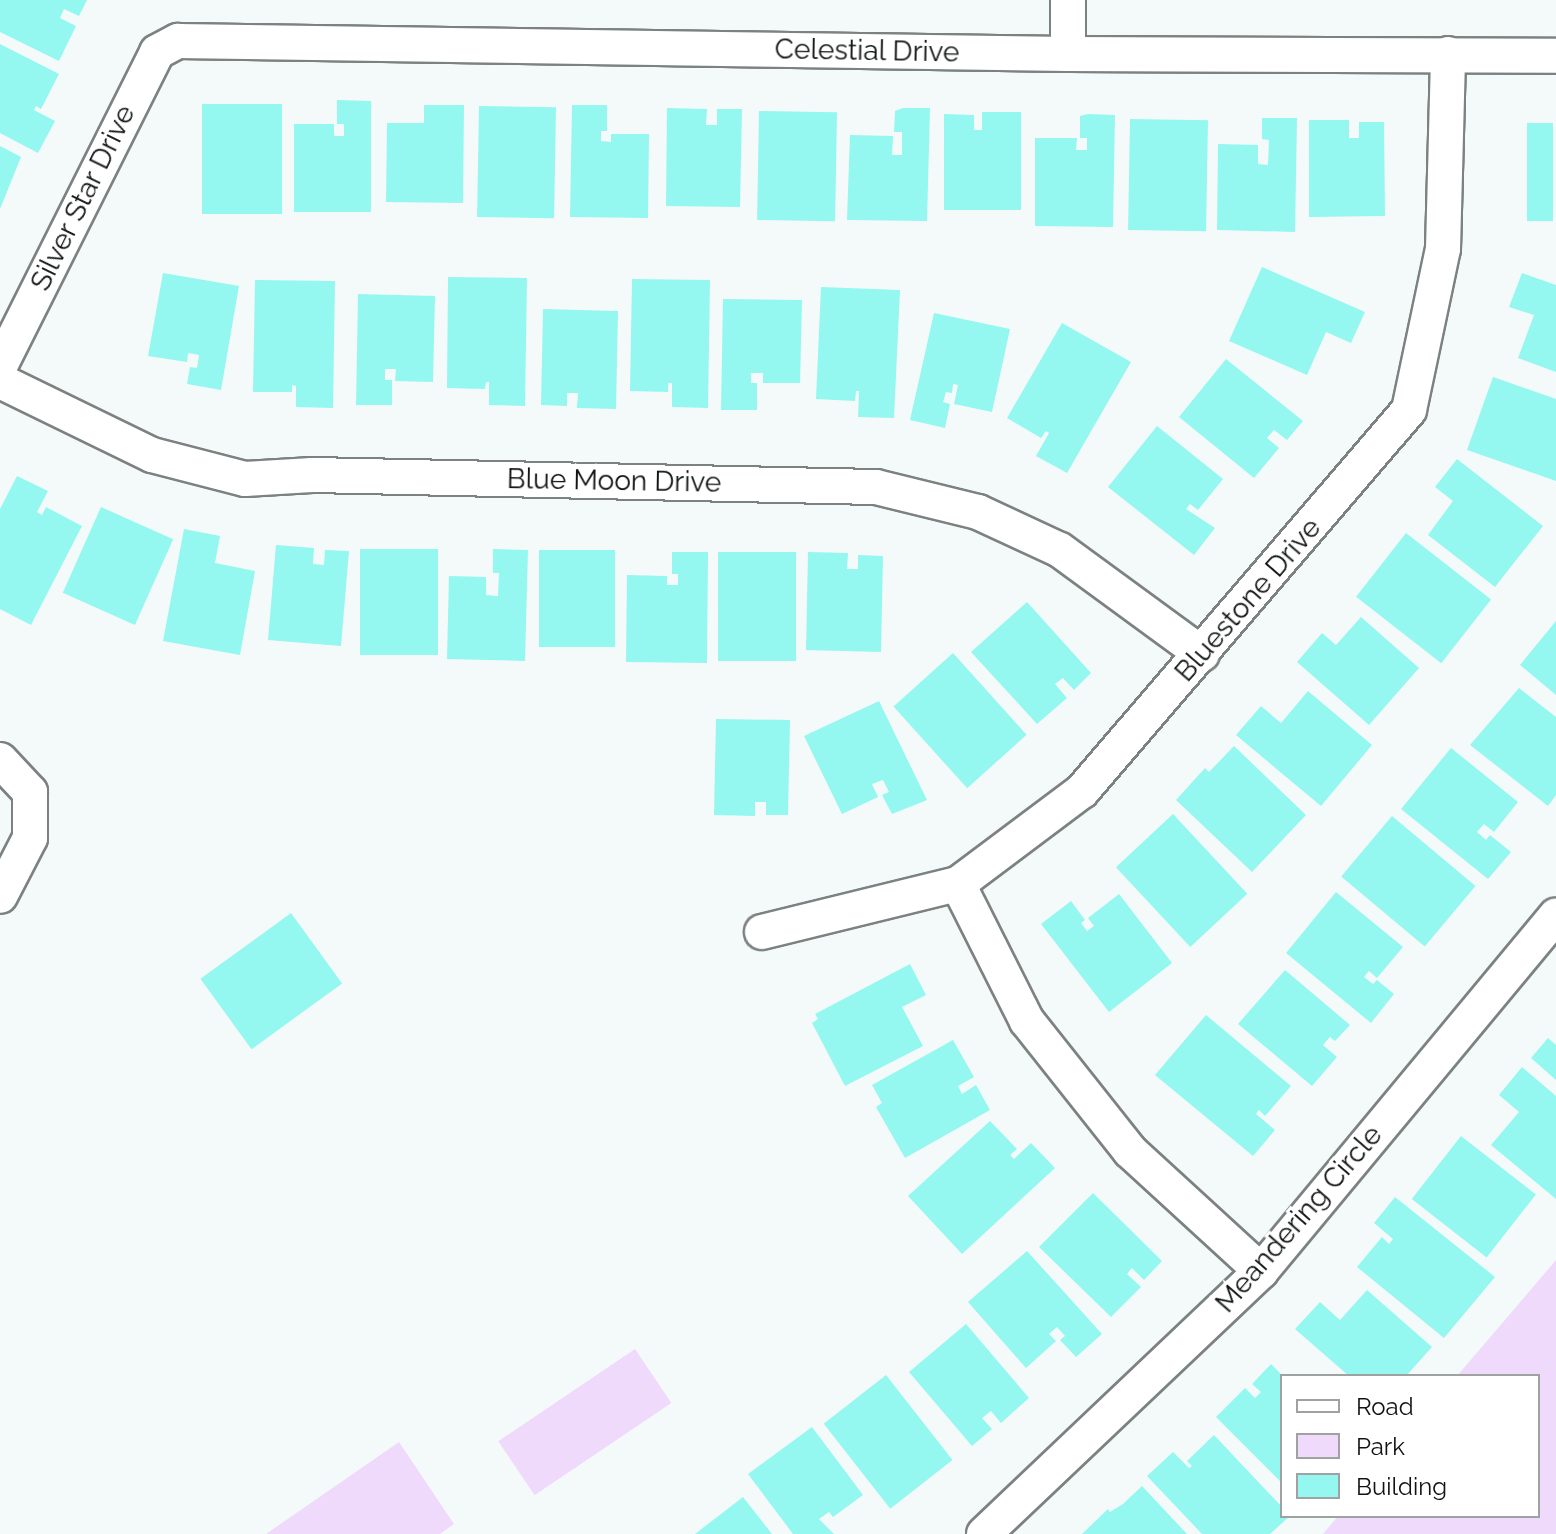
<!DOCTYPE html>
<style>
body{margin:0}
#map{position:relative;width:1556px;height:1534px;overflow:hidden;background:#f4fafa;font-family:Raleway,sans-serif}
div>[style]{position:absolute}
[style*='--x']{left:calc(var(--x)*1px);top:calc(var(--y)*1px);width:calc(var(--w)*1px);rotate:calc(var(--a)*1deg)}
.green>*{inset:0;background:#f0dafb;transform-origin:0 0}
.building>*{inset:0;background:#94f7f0;transform-origin:0 0}
.roads{filter:drop-shadow(2px 0 #7c8281) drop-shadow(-2px 0 #7c8281) drop-shadow(0 2px #7c8281) drop-shadow(0 -2px #7c8281)}
.minor>*{height:34px;margin:-17px;padding:0 17px;transform-origin:17px;border-radius:17px;background:#fff}
span{translate:-50% -50%;white-space:nowrap;text-align:center;line-height:1.15;-webkit-text-stroke:6px #fff;paint-order:stroke}
.street-label{font-size:28px;color:#111313}
.legend{position:absolute;left:1280px;top:1374px;width:260px;height:144px;box-sizing:border-box;background:#fff;border:2px solid #a0a1a1;margin:0;padding:10px 14px;list-style:none;font-size:24px;color:#111313}
.legend li{display:flex;align-items:center;gap:16px;height:40px}
.legend b{width:40px;border:2px solid #a0a1a1}
</style>
<div id="map">
<div class="green">
<div style="clip-path:polygon(1556px 1260px,1556px 1534px,1323px 1534px,1338px 1516px,1538px 1516px,1538px 1376px,1457px 1376px)"></div>
<div style="left:635px;top:1349px;width:65px;height:165px;rotate:56deg"></div>
<div style="clip-path:polygon(399px 1442px,454px 1524px,440px 1534px,266px 1534px)"></div>
</div>
<div class="building">
<div style="clip-path:polygon(0 0,87px 0,79px 16px,64px 9px,60px 18px,76px 26px,59px 61px,0 32px)"></div>
<div style="clip-path:polygon(0 44px,59px 74px,41px 109px,36px 106px,34px 110px,55px 121px,38px 153px,0 133px)"></div>
<div style="clip-path:polygon(337px 100px,371px 101px,371px 212px,294px 212px,294px 124px,334px 124px,334px 136px,344px 136px,344px 124px,337px 124px)"></div>
<div style="left:202px;top:104px;width:80px;height:110px"></div>
<div style="clip-path:polygon(424px 105px,464px 105px,463px 203px,386px 202px,387px 123px,424px 123px)"></div>
<div style="clip-path:polygon(572px 105px,607px 105px,607px 131px,601px 131px,601px 141px,611px 142px,611px 134px,649px 134px,648px 218px,570px 217px)"></div>
<div style="left:479px;top:106px;width:77px;height:111px;rotate:1deg"></div>
<div style="clip-path:polygon(667px 108px,707px 109px,706px 125px,717px 125px,717px 109px,742px 109px,740px 207px,666px 206px)"></div>
<div style="clip-path:polygon(903px 108px,930px 108px,927px 221px,847px 220px,850px 135px,893px 136px,892px 155px,902px 155px,902px 132px,894px 132px,895px 111px)"></div>
<div style="left:759px;top:111px;width:78px;height:109px;rotate:1deg"></div>
<div style="clip-path:polygon(982px 112px,1021px 112px,1021px 210px,944px 210px,944px 114px,974px 115px,974px 130px,982px 130px)"></div>
<div style="clip-path:polygon(1088px 114px,1115px 115px,1113px 227px,1035px 226px,1035px 138px,1077px 138px,1076px 150px,1087px 150px,1087px 138px,1080px 138px,1080px 116px)"></div>
<div style="clip-path:polygon(1262px 118px,1297px 118px,1295px 232px,1217px 230px,1218px 144px,1258px 145px,1258px 164px,1268px 165px,1269px 140px,1262px 139px)"></div>
<div style="left:1130px;top:119px;width:78px;height:111px;rotate:1deg"></div>
<div style="clip-path:polygon(1309px 120px,1349px 120px,1349px 138px,1359px 138px,1359px 122px,1384px 122px,1385px 216px,1309px 217px)"></div>
<div style="left:1527px;top:123px;width:26px;height:98px"></div>
<div style="clip-path:polygon(0 146px,21px 157px,0 209px)"></div>
<div style="clip-path:polygon(1262px 267px,1365px 312px,1351px 343px,1326px 332px,1307px 375px,1229px 341px)"></div>
<div style="clip-path:polygon(163px 273px,239px 286px,221px 390px,187px 384px,190px 367px,197px 368px,199px 355px,188px 353px,187px 362px,148px 356px)"></div>
<div style="clip-path:polygon(1522px 273px,1556px 285px,1556px 372px,1518px 358px,1534px 315px,1509px 307px)"></div>
<div style="clip-path:polygon(448px 277px,527px 278px,525px 406px,489px 405px,489px 382px,486px 382px,485px 389px,447px 388px)"></div>
<div style="clip-path:polygon(632px 279px,710px 280px,708px 408px,672px 407px,672px 383px,668px 383px,668px 392px,630px 391px)"></div>
<div style="clip-path:polygon(255px 280px,335px 281px,333px 408px,296px 407px,296px 386px,292px 385px,292px 392px,253px 392px)"></div>
<div style="clip-path:polygon(821px 287px,900px 290px,894px 418px,858px 417px,859px 391px,856px 391px,855px 401px,816px 399px)"></div>
<div style="clip-path:polygon(358px 294px,435px 296px,433px 382px,395px 381px,396px 369px,385px 369px,385px 380px,392px 380px,392px 405px,356px 405px)"></div>
<div style="clip-path:polygon(723px 299px,802px 300px,800px 383px,763px 383px,763px 373px,751px 373px,751px 383px,757px 383px,757px 410px,721px 410px)"></div>
<div style="clip-path:polygon(543px 309px,618px 311px,616px 409px,577px 408px,578px 393px,567px 393px,567px 406px,541px 405px)"></div>
<div style="clip-path:polygon(934px 313px,1010px 329px,992px 412px,954px 404px,958px 385px,953px 384px,952px 393px,946px 392px,943px 402px,950px 404px,945px 428px,910px 420px)"></div>
<div style="clip-path:polygon(1062px 323px,1131px 362px,1067px 473px,1036px 456px,1049px 433px,1046px 431px,1041px 438px,1007px 418px)"></div>
<div style="clip-path:polygon(1226px 359px,1303px 421px,1287px 440px,1274px 430px,1267px 438px,1279px 448px,1254px 478px,1179px 417px)"></div>
<div style="clip-path:polygon(1493px 377px,1556px 399px,1556px 481px,1467px 450px)"></div>
<div style="clip-path:polygon(1157px 426px,1223px 479px,1198px 510px,1190px 504px,1186px 509px,1215px 528px,1194px 555px,1108px 487px)"></div>
<div style="clip-path:polygon(1457px 459px,1543px 526px,1495px 587px,1428px 535px,1453px 501px,1435px 487px)"></div>
<div style="clip-path:polygon(17px 476px,48px 491px,37px 512px,42px 515px,46px 507px,82px 526px,31px 625px,0 609px,0 509px)"></div>
<div style="left:101px;top:507px;width:79px;height:94px;rotate:24deg"></div>
<div style="clip-path:polygon(184px 529px,220px 536px,215px 563px,255px 571px,240px 655px,163px 641px)"></div>
<div style="left:1406px;top:533px;width:108px;height:81px;rotate:38deg"></div>
<div style="clip-path:polygon(276px 545px,314px 548px,313px 564px,324px 565px,325px 550px,349px 551px,341px 646px,268px 640px)"></div>
<div style="left:360px;top:549px;width:78px;height:106px"></div>
<div style="clip-path:polygon(493px 549px,528px 550px,525px 661px,447px 659px,449px 576px,486px 577px,486px 595px,498px 596px,499px 573px,493px 573px)"></div>
<div style="left:539px;top:550px;width:76px;height:97px"></div>
<div style="clip-path:polygon(672px 552px,708px 552px,707px 663px,626px 662px,627px 575px,667px 576px,667px 585px,678px 585px,678px 574px,672px 574px)"></div>
<div style="left:718px;top:552px;width:78px;height:109px"></div>
<div style="clip-path:polygon(808px 552px,848px 553px,847px 569px,858px 569px,858px 555px,883px 556px,881px 652px,806px 650px)"></div>
<div style="clip-path:polygon(1027px 602px,1091px 673px,1074px 690px,1063px 678px,1055px 684px,1067px 698px,1037px 724px,971px 652px)"></div>
<div style="clip-path:polygon(1361px 617px,1419px 668px,1369px 725px,1297px 662px,1322px 633px,1336px 645px)"></div>
<div style="clip-path:polygon(1556px 621px,1556px 695px,1520px 665px)"></div>
<div style="left:953px;top:653px;width:110px;height:80px;rotate:48deg"></div>
<div style="clip-path:polygon(1519px 688px,1556px 717px,1556px 795px,1548px 806px,1470px 745px)"></div>
<div style="clip-path:polygon(1308px 691px,1372px 745px,1321px 806px,1236px 735px,1261px 706px,1281px 723px)"></div>
<div style="clip-path:polygon(879px 701px,927px 800px,892px 814px,882px 795px,889px 792px,883px 780px,872px 784px,878px 797px,842px 814px,804px 736px)"></div>
<div style="clip-path:polygon(716px 719px,790px 720px,788px 815px,766px 815px,766px 802px,755px 802px,755px 816px,714px 815px)"></div>
<div style="clip-path:polygon(1234px 746px,1306px 815px,1252px 872px,1176px 800px,1205px 768px,1209px 772px)"></div>
<div style="clip-path:polygon(1451px 748px,1518px 802px,1494px 832px,1484px 824px,1477px 832px,1486px 840px,1490px 835px,1511px 852px,1488px 879px,1401px 809px)"></div>
<div style="left:1173px;top:814px;width:109px;height:78px;rotate:47deg"></div>
<div style="left:1392px;top:816px;width:109px;height:79px;rotate:40deg"></div>
<div style="clip-path:polygon(1336px 892px,1403px 947px,1377px 978px,1369px 971px,1364px 977px,1373px 984px,1377px 980px,1394px 994px,1371px 1023px,1286px 953px)"></div>
<div style="clip-path:polygon(1119px 894px,1172px 963px,1109px 1012px,1041px 924px,1071px 901px,1085px 920px,1081px 923px,1087px 931px,1094px 926px,1088px 918px)"></div>
<div style="left:291px;top:913px;width:87px;height:112px;rotate:54deg"></div>
<div style="clip-path:polygon(910px 964px,926px 995px,902px 1007px,923px 1046px,845px 1086px,812px 1023px,818px 1019px,815px 1014px)"></div>
<div style="clip-path:polygon(1285px 970px,1350px 1025px,1335px 1041px,1330px 1037px,1323px 1045px,1337px 1057px,1312px 1086px,1238px 1024px)"></div>
<div style="clip-path:polygon(1206px 1015px,1291px 1086px,1265px 1116px,1259px 1110px,1256px 1114px,1275px 1130px,1253px 1156px,1155px 1075px)"></div>
<div style="clip-path:polygon(1548px 1038px,1556px 1045px,1556px 1080px,1531px 1058px)"></div>
<div style="clip-path:polygon(953px 1040px,974px 1077px,958px 1086px,962px 1094px,976px 1085px,990px 1110px,905px 1158px,876px 1107px,882px 1103px,872px 1085px)"></div>
<div style="clip-path:polygon(1522px 1067px,1556px 1096px,1556px 1199px,1491px 1145px,1519px 1112px,1499px 1095px)"></div>
<div style="clip-path:polygon(990px 1121px,1017px 1149px,1010px 1155px,1014px 1159px,1031px 1143px,1055px 1168px,962px 1254px,908px 1196px)"></div>
<div style="left:1461px;top:1136px;width:95px;height:80px;rotate:38deg"></div>
<div style="clip-path:polygon(1093px 1193px,1162px 1261px,1144px 1280px,1132px 1268px,1127px 1274px,1141px 1287px,1111px 1317px,1039px 1247px)"></div>
<div style="clip-path:polygon(1395px 1197px,1495px 1277px,1444px 1338px,1357px 1267px,1382px 1237px,1389px 1244px,1393px 1239px,1374px 1223px)"></div>
<div style="clip-path:polygon(1027px 1251px,1102px 1334px,1076px 1357px,1060px 1340px,1065px 1336px,1057px 1327px,1049px 1334px,1056px 1341px,1026px 1368px,968px 1302px)"></div>
<div style="clip-path:polygon(1367px 1290px,1432px 1347px,1406px 1376px,1349px 1376px,1295px 1329px,1320px 1302px,1340px 1320px)"></div>
<div style="clip-path:polygon(966px 1324px,1029px 1398px,1001px 1423px,991px 1411px,982px 1418px,992px 1429px,972px 1446px,909px 1372px)"></div>
<div style="clip-path:polygon(1271px 1364px,1282px 1375px,1282px 1483px,1216px 1417px,1245px 1388px,1255px 1398px,1261px 1392px,1252px 1384px)"></div>
<div style="left:886px;top:1375px;width:108px;height:79px;rotate:52deg"></div>
<div style="clip-path:polygon(812px 1427px,863px 1495px,833px 1517px,829px 1512px,819px 1519px,834px 1534px,793px 1534px,748px 1474px)"></div>
<div style="clip-path:polygon(1214px 1435px,1282px 1507px,1282px 1516px,1290px 1516px,1270px 1534px,1202px 1534px,1147px 1476px,1173px 1452px,1189px 1468px,1192px 1466px,1187px 1461px)"></div>
<div style="clip-path:polygon(1142px 1486px,1187px 1534px,1082px 1534px,1108px 1509px,1110px 1512px,1123px 1504px)"></div>
<div style="clip-path:polygon(743px 1497px,772px 1534px,695px 1534px)"></div>
</div>
<div class="roads">
<div class="minor">
<div style="--x:1068;--y:54;--w:54;--a:-90"></div>
<div style="--x:0;--y:366;--w:351;--a:-63.4"></div>
<div style="--x:157;--y:52;--w:24;--a:-28"></div>
<div style="--x:178;--y:41;--w:890;--a:0.84"></div>
<div style="--x:1068;--y:54;--w:488;--a:0.2"></div>
<div style="--x:0;--y:381;--w:169;--a:26"></div>
<div style="--x:152;--y:455;--w:96;--a:14.5"></div>
<div style="--x:245;--y:479;--w:67;--a:-3.4"></div>
<div style="--x:312;--y:475;--w:564;--a:1.22"></div>
<div style="--x:876;--y:487;--w:105;--a:13.8"></div>
<div style="--x:978;--y:512;--w:90;--a:24.9"></div>
<div style="--x:1060;--y:550;--w:176;--a:36.2"></div>
<div style="--x:0;--y:760;--w:44;--a:46.8"></div>
<div style="--x:30;--y:792;--w:46;--a:90"></div>
<div style="--x:30;--y:838;--w:65;--a:117.3"></div>
<div style="--x:958;--y:884;--w:153;--a:63.3"></div>
<div style="--x:1027;--y:1021;--w:166;--a:51.6"></div>
<div style="--x:1130;--y:1151;--w:178;--a:42.5"></div>
<div style="--x:762;--y:932;--w:202;--a:-13.8"></div>
<div style="--x:958;--y:884;--w:155;--a:-36.9"></div>
<div style="--x:1082;--y:791;--w:502;--a:-49.36"></div>
<div style="--x:1409;--y:410;--w:165;--a:-78.1"></div>
<div style="--x:1443;--y:249;--w:195;--a:-88.5"></div>
<div style="--x:984;--y:1534;--w:382;--a:-43.5"></div>
<div style="--x:1261;--y:1271;--w:462;--a:-50.3"></div>
</div>
</div>
<div class="street-label">
<span style="left:867px;top:51px;rotate:1deg">Celestial Drive</span>
<span style="left:83px;top:198px;rotate:-64deg">Silver Star Drive</span>
<span style="left:614px;top:481px;rotate:1deg">Blue Moon Drive</span>
<span style="left:1248px;top:600px;rotate:-49deg">Bluestone Drive</span>
<span style="left:1299px;top:1219px;rotate:-49deg">Meandering Circle</span>
</div>
<ul class="legend">
<li><b style="height:10px;background:#fff"></b>Road</li>
<li><b style="height:22px;background:#f0dafb"></b>Park</li>
<li><b style="height:22px;background:#94f7f0"></b>Building</li>
</ul>
</div>
